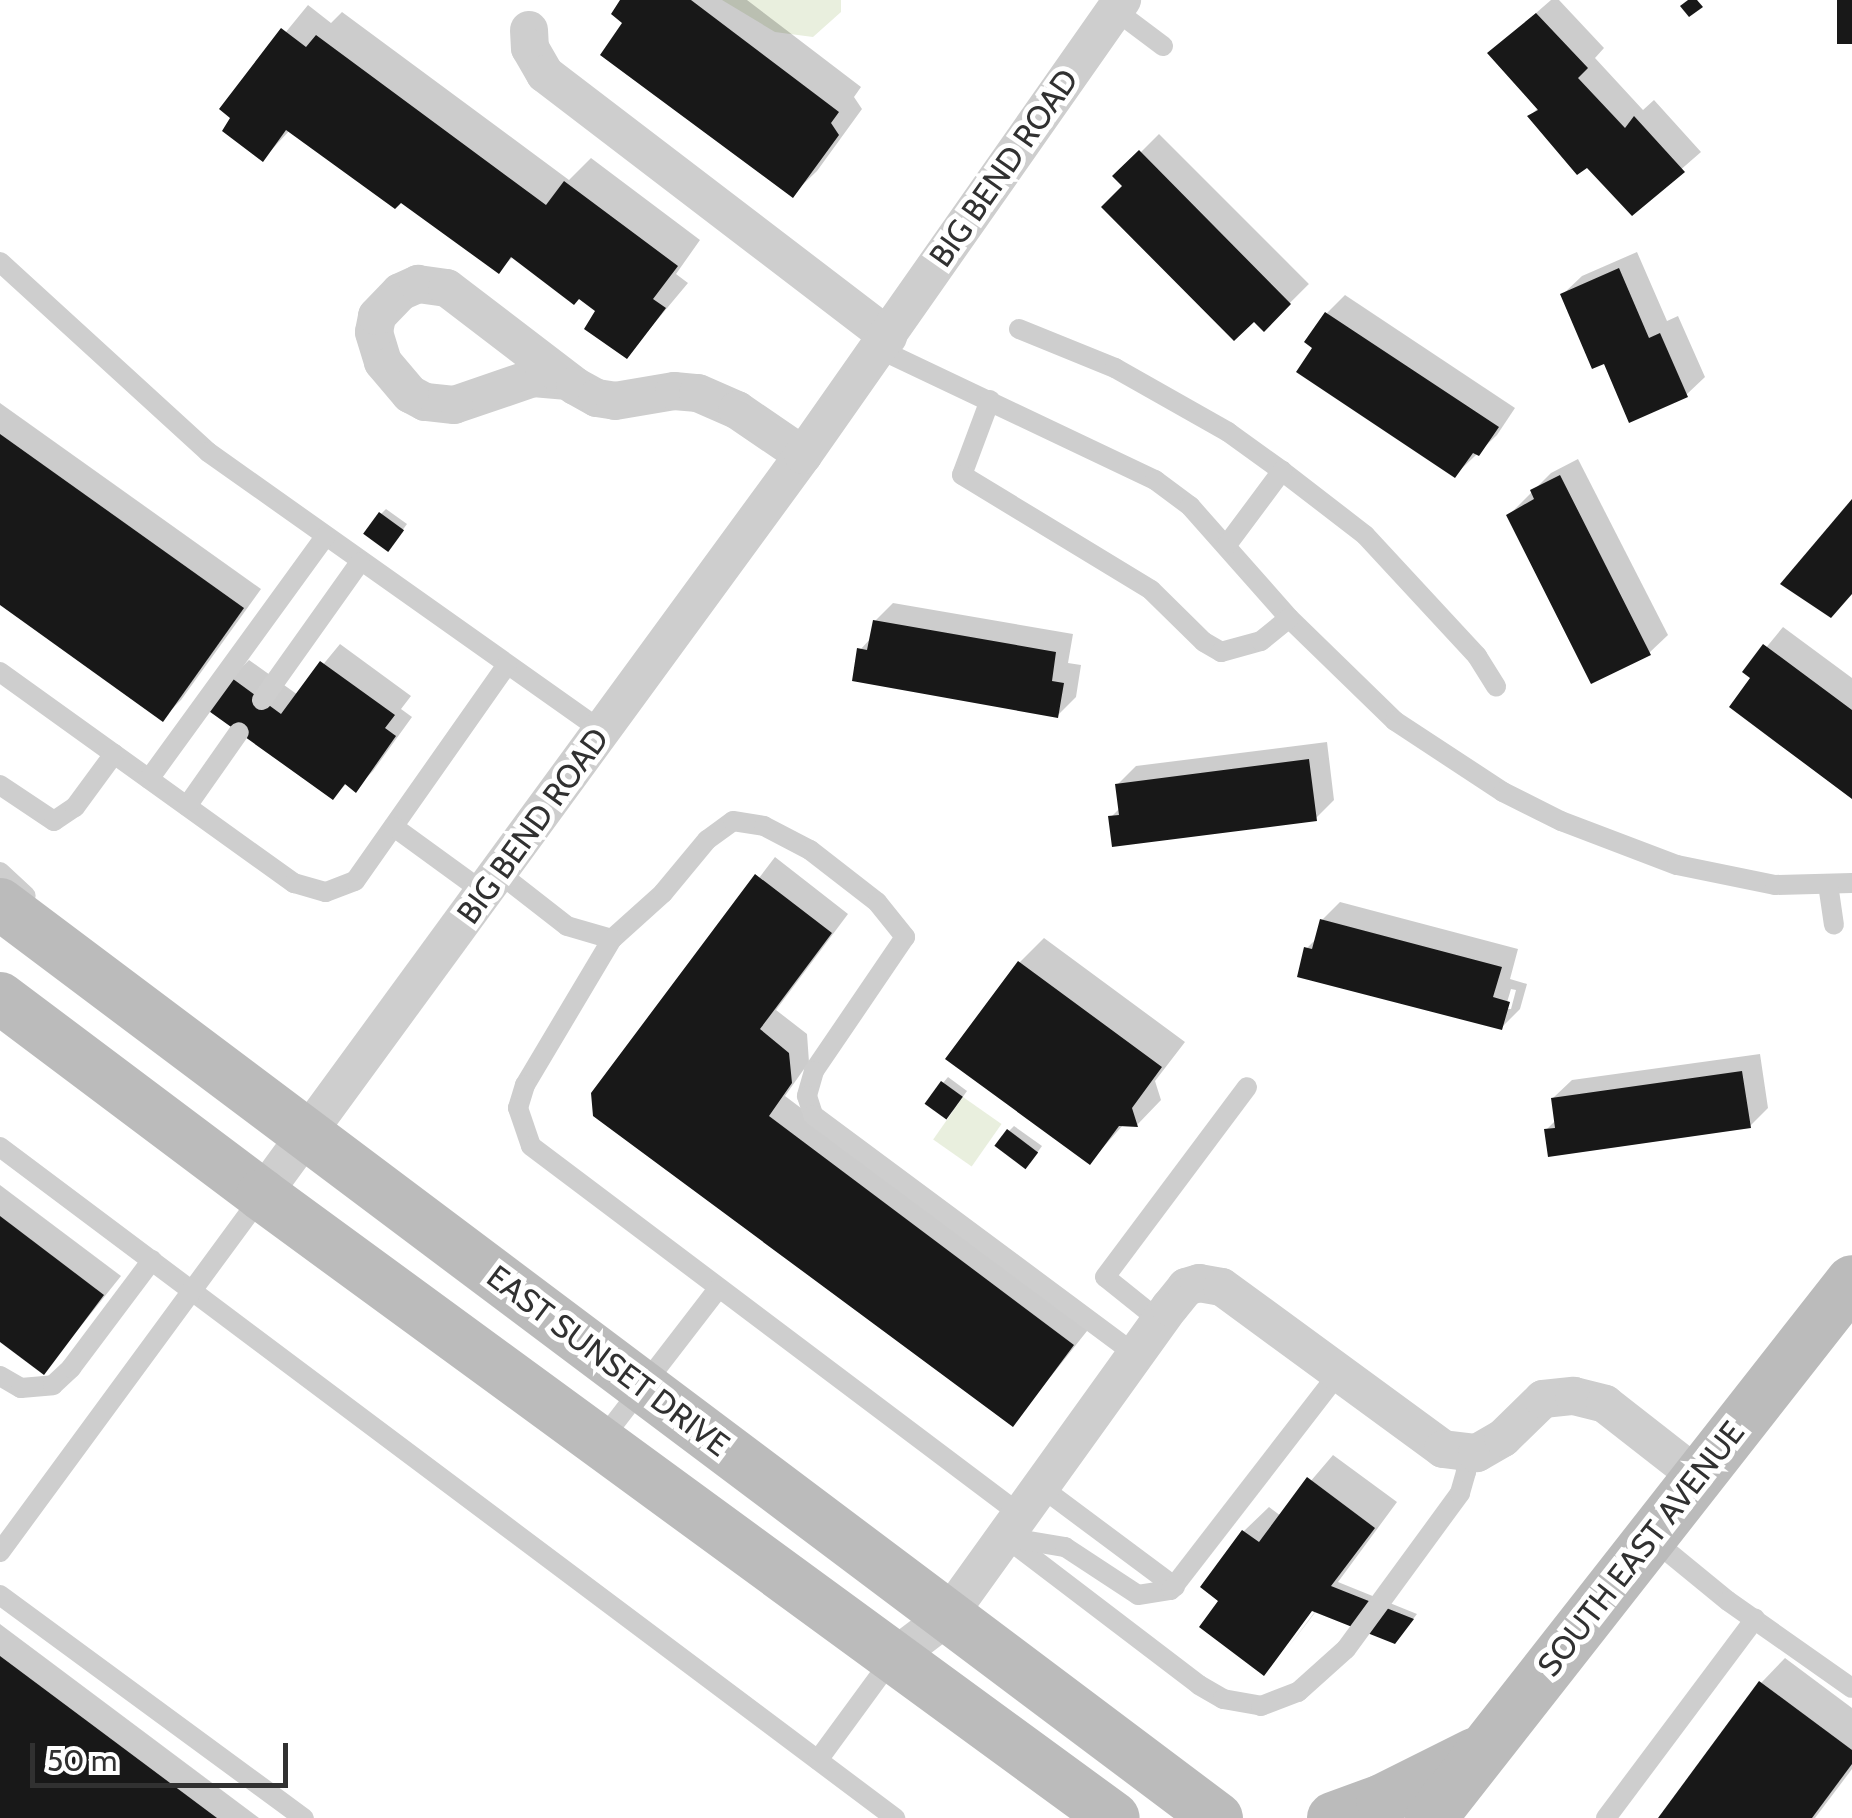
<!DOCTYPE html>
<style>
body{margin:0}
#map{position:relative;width:1852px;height:1818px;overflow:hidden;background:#fff;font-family:Cabin,sans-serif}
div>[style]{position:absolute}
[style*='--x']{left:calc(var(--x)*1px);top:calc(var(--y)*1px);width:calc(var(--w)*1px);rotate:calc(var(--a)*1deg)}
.green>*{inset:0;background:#e9efde;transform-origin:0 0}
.shadow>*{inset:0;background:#0003;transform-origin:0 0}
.building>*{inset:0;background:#181818;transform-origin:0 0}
.lane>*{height:20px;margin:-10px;padding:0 10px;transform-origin:10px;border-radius:10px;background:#cecece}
.street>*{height:38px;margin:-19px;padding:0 19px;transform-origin:19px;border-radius:19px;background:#cecece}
.secondary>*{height:52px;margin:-26px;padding:0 26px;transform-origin:26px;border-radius:26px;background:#bbb}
span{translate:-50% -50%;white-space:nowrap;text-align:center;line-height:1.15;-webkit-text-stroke:10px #fff;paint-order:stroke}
.street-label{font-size:32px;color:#313131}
.scale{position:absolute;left:30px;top:1743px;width:258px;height:45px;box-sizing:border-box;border:5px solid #313131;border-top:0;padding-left:12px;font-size:30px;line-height:35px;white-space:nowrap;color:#313131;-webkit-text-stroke:8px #fff;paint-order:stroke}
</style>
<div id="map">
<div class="green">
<div style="clip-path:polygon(722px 0,841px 0,841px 12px,813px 37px,775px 32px)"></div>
<div style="left:963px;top:1097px;width:47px;height:52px;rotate:35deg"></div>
</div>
<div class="shadow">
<div style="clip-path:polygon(623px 0,747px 0,861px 87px,854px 97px,862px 109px,817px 171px,792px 195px,625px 22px)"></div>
<div style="clip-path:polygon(1551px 0,1559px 0,1604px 48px,1595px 58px,1643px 110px,1654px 100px,1701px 152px,1632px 212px,1588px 165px,1530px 116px,1539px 107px,1490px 53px)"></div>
<div style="clip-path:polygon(308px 5px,331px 23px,342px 12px,569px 180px,591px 158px,700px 240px,676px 274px,688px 283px,627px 356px,599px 310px,514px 256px,498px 271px,401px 200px,290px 130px,263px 159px,223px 109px)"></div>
<div style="left:1159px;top:134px;width:212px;height:60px;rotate:45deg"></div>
<div style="clip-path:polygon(1637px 252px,1667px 321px,1678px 316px,1705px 377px,1686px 395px,1605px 360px,1563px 294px,1582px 276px)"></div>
<div style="clip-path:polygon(1345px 295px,1515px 408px,1497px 435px,1455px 475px,1327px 313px)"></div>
<div style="clip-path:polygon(0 403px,261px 589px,181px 700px,163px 718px,0 602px)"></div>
<div style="clip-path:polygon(1578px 459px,1668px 635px,1649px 653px,1509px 515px,1551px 473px)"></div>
<div style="clip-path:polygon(386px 509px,407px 524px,393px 543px,381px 514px)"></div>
<div style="clip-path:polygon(893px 603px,1073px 634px,1068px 663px,1081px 665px,1076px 697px,1058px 715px,860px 650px,872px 637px,875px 621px)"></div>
<div style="clip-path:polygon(1783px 627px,1852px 678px,1852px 796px,1746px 672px)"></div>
<div style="clip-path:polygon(340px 644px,411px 696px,401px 709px,412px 717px,373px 771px,355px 789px,347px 783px,333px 797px,231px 678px,249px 660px,298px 695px)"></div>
<div style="clip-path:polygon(1327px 742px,1334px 800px,1316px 818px,1111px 817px,1121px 807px,1118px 784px,1136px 766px)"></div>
<div style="clip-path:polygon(775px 857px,848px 914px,776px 1010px,807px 1034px,809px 1062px,785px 1096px,1091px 1326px,1013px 1424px,594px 1094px)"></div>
<div style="clip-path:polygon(evenodd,1340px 902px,1518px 949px,1510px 979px,1527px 984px,1520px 1009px,1502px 1027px,1307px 948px,1317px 938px,1322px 920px,1340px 902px,1511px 989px,1516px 990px,1511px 1009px,1505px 1009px,1511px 989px)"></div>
<div style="clip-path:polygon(1044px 938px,1185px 1042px,1155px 1081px,1161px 1100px,1137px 1125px,1124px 1124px,1090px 1162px,949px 1058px,1020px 962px)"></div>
<div style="clip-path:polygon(1760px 1054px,1768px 1108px,1750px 1126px,1546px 1130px,1556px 1120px,1553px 1098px,1572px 1080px)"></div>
<div style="clip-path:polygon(948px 1077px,967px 1091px,952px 1112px,943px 1083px)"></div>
<div style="clip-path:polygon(1014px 1126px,1042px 1146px,1032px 1160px,1009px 1131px)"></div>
<div style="clip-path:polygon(0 1185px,121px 1276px,44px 1372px,0 1339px)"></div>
<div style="clip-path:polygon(1333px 1455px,1397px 1502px,1338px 1582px,1417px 1614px,1400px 1636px,1317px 1610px,1287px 1649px,1317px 1609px,1311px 1609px,1264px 1672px,1221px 1600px,1203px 1587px,1244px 1531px,1269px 1507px,1281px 1516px)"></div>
<div style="clip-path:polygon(0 1624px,259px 1818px,0 1818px)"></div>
<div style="clip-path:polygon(1785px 1658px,1852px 1708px,1852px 1769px,1815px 1818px,1661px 1818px,1761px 1683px)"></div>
</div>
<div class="building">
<div style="clip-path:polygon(620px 0,691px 0,839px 112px,831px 123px,839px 135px,793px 198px,600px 55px,622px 23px,611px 14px)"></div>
<div style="clip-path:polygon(1688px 0,1697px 0,1703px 7px,1689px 17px,1680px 6px)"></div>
<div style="left:1837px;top:0;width:15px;height:44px"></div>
<div style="clip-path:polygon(1536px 13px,1588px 68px,1578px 78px,1610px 112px,1625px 128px,1634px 116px,1685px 172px,1632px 216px,1587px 168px,1577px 175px,1527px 116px,1538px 110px,1487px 53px)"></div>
<div style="clip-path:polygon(281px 28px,306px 47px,316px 35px,546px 205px,564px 181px,678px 266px,653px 299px,666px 308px,627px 359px,584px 329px,595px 311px,579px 299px,574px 305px,511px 257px,499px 274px,401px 203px,395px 209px,286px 130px,263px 162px,222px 131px,230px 118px,219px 109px)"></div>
<div style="clip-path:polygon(1139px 150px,1291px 304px,1264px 332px,1254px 322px,1234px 341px,1101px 207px,1122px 186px,1112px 176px)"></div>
<div style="clip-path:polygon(1619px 268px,1649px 338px,1660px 333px,1688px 397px,1629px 423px,1604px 364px,1592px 369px,1560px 294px)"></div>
<div style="clip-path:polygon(1325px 312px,1499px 427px,1479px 456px,1473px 453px,1455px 478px,1296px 372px,1312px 348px,1304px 342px)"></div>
<div style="clip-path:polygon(0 434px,244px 608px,163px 722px,0 605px)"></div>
<div style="clip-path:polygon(1560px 475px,1651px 655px,1591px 684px,1506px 515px,1534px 499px,1530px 490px)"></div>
<div style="clip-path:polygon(1852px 499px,1852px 594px,1831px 618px,1780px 584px)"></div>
<div style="left:379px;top:512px;width:31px;height:27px;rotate:36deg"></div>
<div style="clip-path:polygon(873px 620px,1056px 652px,1052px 681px,1064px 683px,1058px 718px,852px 681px,857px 648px,867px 650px)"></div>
<div style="clip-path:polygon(1763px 644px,1852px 710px,1852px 799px,1729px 707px,1750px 678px,1742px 672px)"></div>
<div style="clip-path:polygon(320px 661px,395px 715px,385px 728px,396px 736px,356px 793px,345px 784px,333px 800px,206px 709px,229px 676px,281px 714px)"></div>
<div style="clip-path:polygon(1309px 759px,1317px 821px,1112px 847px,1108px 816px,1119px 815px,1115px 784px)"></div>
<div style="clip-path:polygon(755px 874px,832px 933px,760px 1029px,789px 1053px,792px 1083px,769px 1116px,1074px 1345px,1013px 1427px,593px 1116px,591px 1093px)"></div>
<div style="clip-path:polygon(1320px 919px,1502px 967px,1493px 997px,1510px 1002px,1502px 1030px,1297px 977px,1304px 947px,1312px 949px)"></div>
<div style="clip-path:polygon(1018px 961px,1162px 1067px,1132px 1108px,1138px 1127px,1119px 1126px,1090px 1165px,945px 1059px)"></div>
<div style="clip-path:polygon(1742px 1071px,1751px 1128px,1548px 1157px,1544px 1129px,1555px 1128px,1551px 1098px)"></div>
<div style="left:941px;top:1081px;width:27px;height:28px;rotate:36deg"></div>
<div style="left:1007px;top:1129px;width:39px;height:21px;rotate:37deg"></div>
<div style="clip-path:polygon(0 1216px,104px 1295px,44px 1375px,0 1342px)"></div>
<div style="clip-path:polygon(1307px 1477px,1375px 1528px,1331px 1586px,1414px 1619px,1395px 1644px,1312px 1611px,1264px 1676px,1199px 1627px,1218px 1601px,1200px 1587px,1242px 1530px,1259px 1542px)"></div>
<div style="clip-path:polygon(0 1656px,217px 1818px,0 1818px)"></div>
<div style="clip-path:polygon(1759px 1681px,1852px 1750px,1852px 1764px,1812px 1818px,1658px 1818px)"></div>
</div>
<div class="lane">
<div style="--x:1115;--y:10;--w:60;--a:36.9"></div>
<div style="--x:0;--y:262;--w:282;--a:42.4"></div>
<div style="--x:208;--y:452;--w:483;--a:35.3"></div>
<div style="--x:1019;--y:329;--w:104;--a:22.1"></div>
<div style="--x:1115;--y:368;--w:130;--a:29.5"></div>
<div style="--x:1228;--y:432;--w:67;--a:35.8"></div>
<div style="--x:1282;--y:471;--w:105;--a:37.6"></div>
<div style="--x:1365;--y:535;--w:165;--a:47.2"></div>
<div style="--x:1477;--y:656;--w:36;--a:58"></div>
<div style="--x:879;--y:349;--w:306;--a:25.4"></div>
<div style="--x:1155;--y:480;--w:44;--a:36.6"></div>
<div style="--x:1190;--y:506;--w:149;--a:48.5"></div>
<div style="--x:1289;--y:618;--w:148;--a:44.2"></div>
<div style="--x:1395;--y:721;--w:129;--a:33.3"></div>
<div style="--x:1503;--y:792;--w:65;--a:26.6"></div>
<div style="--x:1561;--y:821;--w:124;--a:20.8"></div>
<div style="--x:1677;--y:865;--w:100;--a:11.5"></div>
<div style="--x:1775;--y:885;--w:77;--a:-1.5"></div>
<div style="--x:990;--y:400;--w:80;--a:110.5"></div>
<div style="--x:962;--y:475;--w:221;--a:31.3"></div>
<div style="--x:1151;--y:590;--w:74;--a:44.5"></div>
<div style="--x:1204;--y:642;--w:20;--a:30"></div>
<div style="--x:1221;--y:652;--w:41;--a:-15.4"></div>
<div style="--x:1261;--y:641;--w:36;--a:-39"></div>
<div style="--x:1226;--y:546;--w:94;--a:-53.3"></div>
<div style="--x:0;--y:672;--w:362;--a:35.7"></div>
<div style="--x:294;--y:883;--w:33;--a:16"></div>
<div style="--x:326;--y:892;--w:31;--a:-21"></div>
<div style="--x:355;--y:881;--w:264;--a:-54.9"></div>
<div style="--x:262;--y:700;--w:169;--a:-54.6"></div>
<div style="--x:149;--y:779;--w:299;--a:-54"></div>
<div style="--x:0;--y:785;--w:65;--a:33.7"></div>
<div style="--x:54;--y:821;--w:25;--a:-34"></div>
<div style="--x:75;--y:807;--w:66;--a:-53.7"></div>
<div style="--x:187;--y:806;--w:90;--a:-54.9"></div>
<div style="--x:394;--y:827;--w:112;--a:36"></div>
<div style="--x:0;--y:872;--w:35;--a:43"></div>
<div style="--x:499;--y:873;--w:86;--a:37.9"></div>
<div style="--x:567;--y:926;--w:47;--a:16.1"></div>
<div style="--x:612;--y:939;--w:69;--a:-42"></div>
<div style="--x:663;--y:893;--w:69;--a:-50.3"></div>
<div style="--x:707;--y:840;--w:32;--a:-36"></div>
<div style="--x:733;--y:821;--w:31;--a:9"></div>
<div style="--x:764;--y:826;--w:52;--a:27.6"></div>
<div style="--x:810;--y:850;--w:85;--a:37.8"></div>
<div style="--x:877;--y:902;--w:45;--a:51.3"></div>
<div style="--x:905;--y:937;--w:162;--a:124.2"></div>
<div style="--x:814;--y:1071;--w:26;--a:106"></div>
<div style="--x:807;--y:1096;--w:20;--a:72"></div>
<div style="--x:813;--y:1115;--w:402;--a:36.6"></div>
<div style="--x:1828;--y:884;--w:41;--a:81.7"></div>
<div style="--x:612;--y:939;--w:170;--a:120.8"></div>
<div style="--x:525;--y:1085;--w:24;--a:107"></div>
<div style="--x:518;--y:1108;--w:40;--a:71.1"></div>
<div style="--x:531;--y:1146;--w:613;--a:36.98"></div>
<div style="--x:0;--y:1147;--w:1119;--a:36.86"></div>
<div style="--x:1160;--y:1321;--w:70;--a:-141.3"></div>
<div style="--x:1105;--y:1277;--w:237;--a:-53.2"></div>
<div style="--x:0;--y:1376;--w:24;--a:30"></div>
<div style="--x:21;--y:1388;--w:32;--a:-5"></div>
<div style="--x:53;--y:1385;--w:25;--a:-43"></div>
<div style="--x:71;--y:1368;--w:135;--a:-53.1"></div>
<div style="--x:600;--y:1442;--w:193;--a:-52.4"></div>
<div style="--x:1041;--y:1487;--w:167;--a:36.7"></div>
<div style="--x:1005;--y:1537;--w:244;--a:37.3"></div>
<div style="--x:1199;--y:1685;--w:28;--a:30"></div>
<div style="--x:1223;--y:1699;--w:39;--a:10"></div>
<div style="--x:1261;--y:1706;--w:40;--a:-21"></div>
<div style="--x:1298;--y:1692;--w:64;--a:-41.9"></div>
<div style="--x:1346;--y:1649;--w:193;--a:-53.8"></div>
<div style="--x:1460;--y:1493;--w:22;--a:-74"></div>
<div style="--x:1466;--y:1472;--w:18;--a:-93"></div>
<div style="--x:1005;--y:1537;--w:61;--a:9.5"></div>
<div style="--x:1065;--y:1547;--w:87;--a:33.3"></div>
<div style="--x:1138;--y:1595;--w:33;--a:-9"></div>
<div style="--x:1171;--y:1590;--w:273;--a:-52.3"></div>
<div style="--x:1651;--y:1538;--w:99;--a:39.3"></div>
<div style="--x:1728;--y:1601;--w:151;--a:35.1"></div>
<div style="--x:0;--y:1552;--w:443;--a:-53.7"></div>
<div style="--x:0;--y:1595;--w:377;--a:36.3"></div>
<div style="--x:818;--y:1760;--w:125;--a:-53.8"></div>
<div style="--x:1606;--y:1818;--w:249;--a:-53.2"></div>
</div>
<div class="street">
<div style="--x:529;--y:30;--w:18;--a:87"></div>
<div style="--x:530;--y:48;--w:30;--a:60"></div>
<div style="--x:545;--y:74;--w:432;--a:37.4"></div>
<div style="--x:568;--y:381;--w:35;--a:-175"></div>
<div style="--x:533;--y:378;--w:83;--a:161.1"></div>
<div style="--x:454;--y:405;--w:29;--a:-174"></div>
<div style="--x:425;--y:402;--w:17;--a:-152"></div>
<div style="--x:410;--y:394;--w:42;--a:-130.2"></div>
<div style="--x:383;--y:362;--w:31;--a:-107"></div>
<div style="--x:374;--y:332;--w:16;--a:-79"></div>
<div style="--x:377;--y:316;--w:33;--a:-46"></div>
<div style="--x:400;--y:292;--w:20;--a:-24"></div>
<div style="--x:418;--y:284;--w:29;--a:8"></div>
<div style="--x:447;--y:288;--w:161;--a:37.4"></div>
<div style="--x:575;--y:386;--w:25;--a:29"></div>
<div style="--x:597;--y:398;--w:18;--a:9"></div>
<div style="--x:615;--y:401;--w:60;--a:-9.6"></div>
<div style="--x:674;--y:391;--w:24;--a:5"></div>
<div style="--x:698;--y:393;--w:43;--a:23.6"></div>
<div style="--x:737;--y:410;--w:80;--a:34.3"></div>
<div style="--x:262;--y:1195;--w:917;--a:-53.83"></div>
<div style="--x:803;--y:455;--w:556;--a:-54.97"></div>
<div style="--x:893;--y:1658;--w:68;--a:-37.2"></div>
<div style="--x:947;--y:1617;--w:382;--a:-54.3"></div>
<div style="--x:1170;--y:1307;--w:26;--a:-51"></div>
<div style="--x:1186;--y:1287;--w:14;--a:-17"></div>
<div style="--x:1199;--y:1283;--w:23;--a:10"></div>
<div style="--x:1222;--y:1287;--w:274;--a:36.2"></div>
<div style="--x:1443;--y:1449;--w:34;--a:7"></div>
<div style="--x:1477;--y:1453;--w:30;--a:-30"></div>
<div style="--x:1503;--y:1438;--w:56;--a:-44.3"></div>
<div style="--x:1543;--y:1399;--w:31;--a:-6"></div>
<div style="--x:1574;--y:1396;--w:32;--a:14"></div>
<div style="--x:1605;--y:1404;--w:117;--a:38"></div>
</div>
<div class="secondary">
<div style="--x:0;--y:904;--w:1522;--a:36.91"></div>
<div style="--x:0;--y:998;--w:328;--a:36.9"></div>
<div style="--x:262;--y:1195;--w:1055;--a:36.18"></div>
<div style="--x:1333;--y:1818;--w:52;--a:-20.2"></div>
<div style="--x:1382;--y:1800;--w:103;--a:-26.6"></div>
<div style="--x:1431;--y:1818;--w:682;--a:-51.9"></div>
</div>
<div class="street-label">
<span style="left:1004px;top:168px;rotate:-55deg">BIG BEND ROAD</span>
<span style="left:533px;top:826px;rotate:-54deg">BIG BEND ROAD</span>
<span style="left:608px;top:1361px;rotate:37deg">EAST SUNSET DRIVE</span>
<span style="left:1641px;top:1549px;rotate:-52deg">SOUTH EAST AVENUE</span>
</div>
<div class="scale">50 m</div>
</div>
